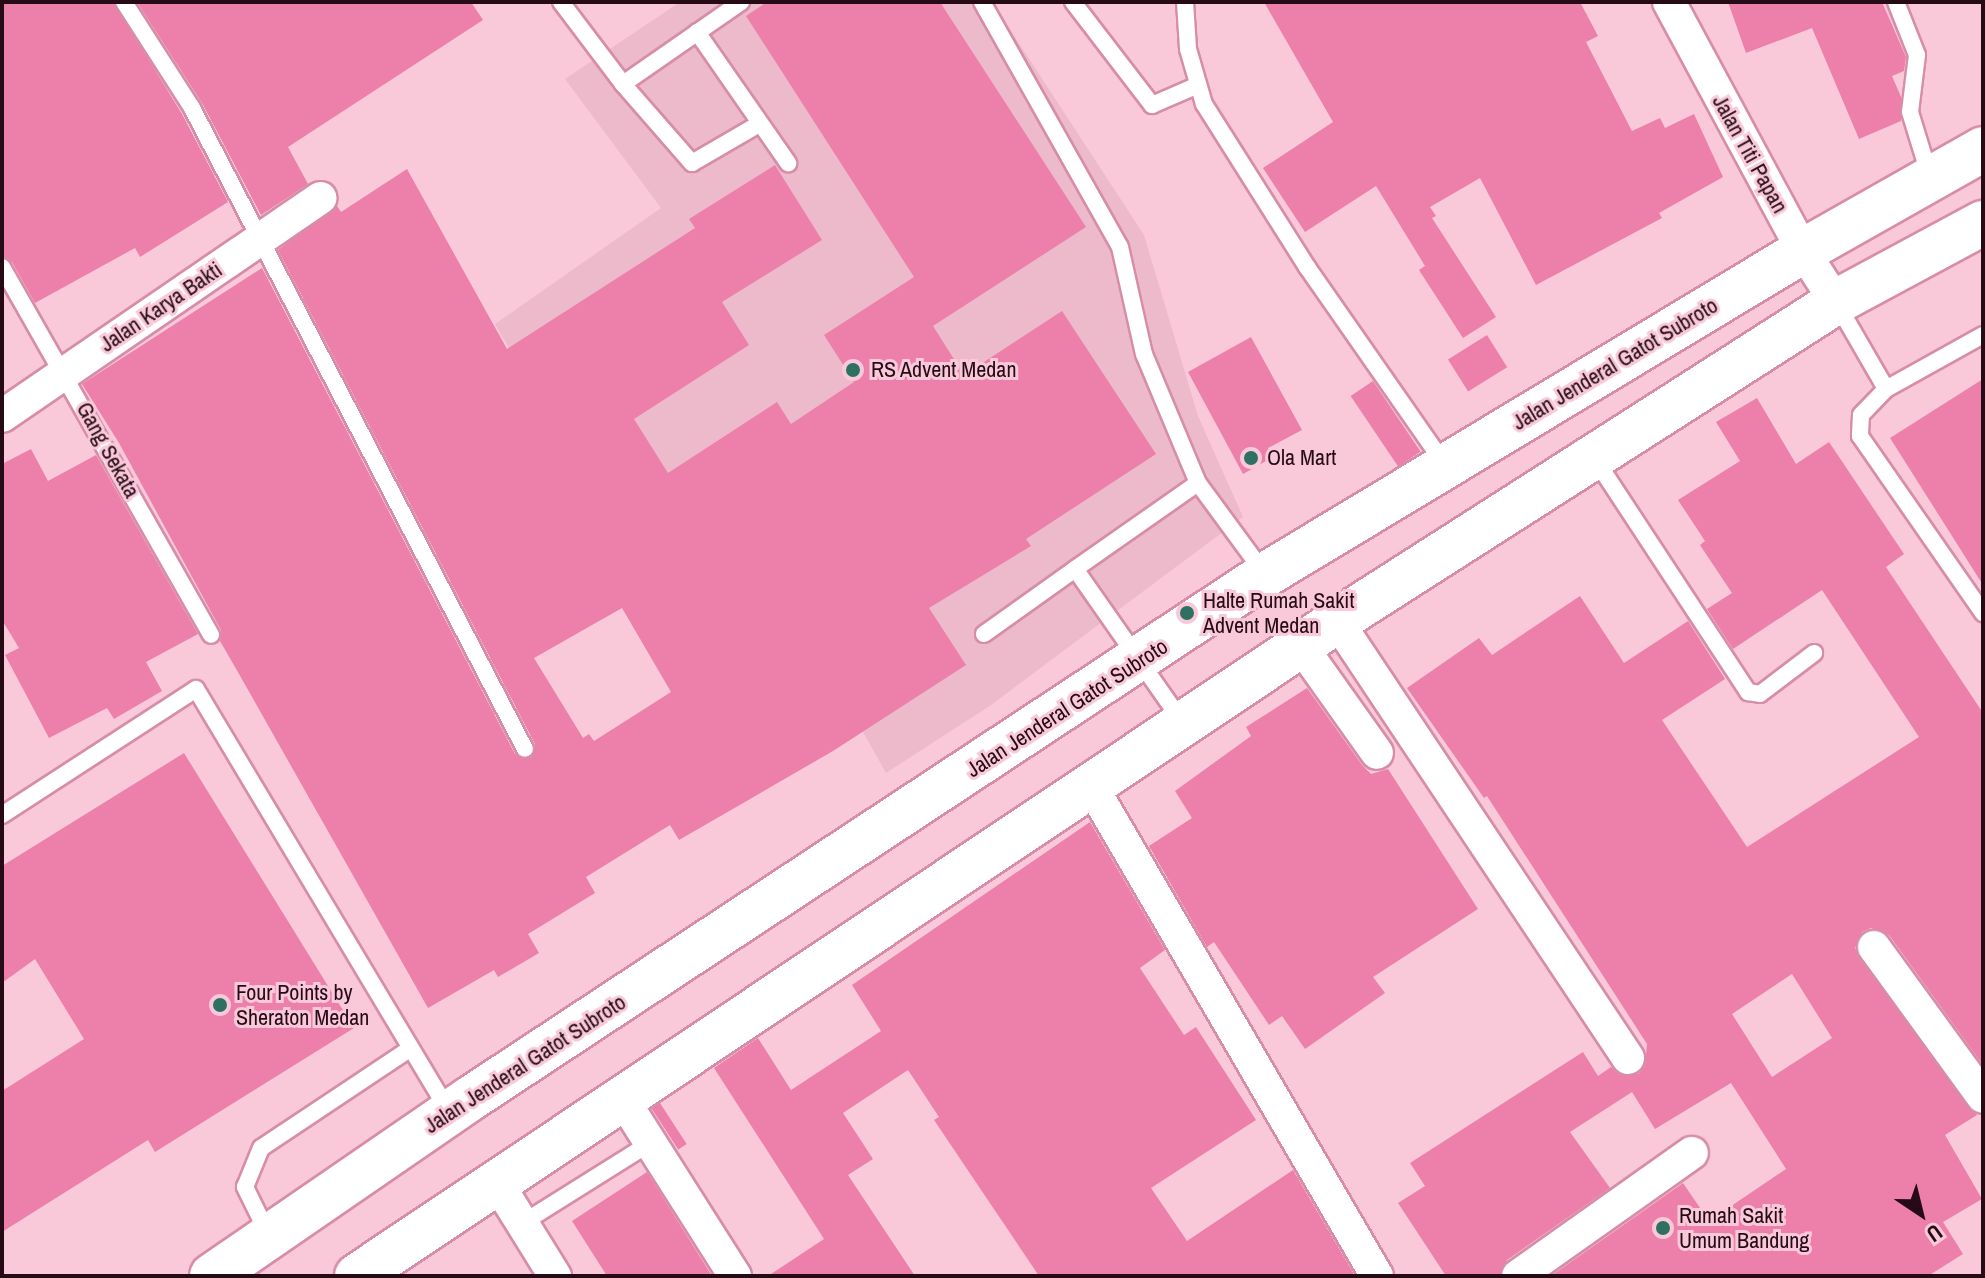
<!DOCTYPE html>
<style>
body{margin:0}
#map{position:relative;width:1985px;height:1278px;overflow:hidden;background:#f9c9d9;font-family:"Archivo Narrow",sans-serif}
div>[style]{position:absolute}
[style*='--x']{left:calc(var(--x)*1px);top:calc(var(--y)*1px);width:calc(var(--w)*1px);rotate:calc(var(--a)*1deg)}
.built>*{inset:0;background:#edbacb}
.building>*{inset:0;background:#ed7fab;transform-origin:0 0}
.roads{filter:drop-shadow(2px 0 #d78da8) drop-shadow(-2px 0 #d78da8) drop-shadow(0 2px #d78da8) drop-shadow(0 -2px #d78da8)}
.service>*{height:16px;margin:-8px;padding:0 8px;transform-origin:8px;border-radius:8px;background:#fff}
.minor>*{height:32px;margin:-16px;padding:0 16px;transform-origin:16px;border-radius:16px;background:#fff}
.primary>*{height:44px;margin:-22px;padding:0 22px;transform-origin:22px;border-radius:22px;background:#fff}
.dots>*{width:22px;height:22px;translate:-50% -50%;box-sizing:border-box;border:4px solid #f9c9d9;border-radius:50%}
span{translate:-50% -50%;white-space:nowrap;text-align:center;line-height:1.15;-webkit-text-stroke:6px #f9c9d9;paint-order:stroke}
.street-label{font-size:22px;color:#260b16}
.poi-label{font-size:22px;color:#260b16}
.left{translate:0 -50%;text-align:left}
.frame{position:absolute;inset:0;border:4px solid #260b16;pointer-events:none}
.north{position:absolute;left:1881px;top:1174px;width:80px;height:80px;-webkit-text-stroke:6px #f9c9d9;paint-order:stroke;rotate:145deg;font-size:22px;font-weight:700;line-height:32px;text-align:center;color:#260b16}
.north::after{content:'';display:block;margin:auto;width:28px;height:36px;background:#260b16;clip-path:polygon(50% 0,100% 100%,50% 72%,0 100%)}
</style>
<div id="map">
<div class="built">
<div style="clip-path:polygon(680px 2px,992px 2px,1144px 235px,1198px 416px,1243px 517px,991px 705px,886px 773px,746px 523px,649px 587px,495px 324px,661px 208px,565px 79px)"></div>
</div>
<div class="building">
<div style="clip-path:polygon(2px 2px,113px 2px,182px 114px,228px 202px,140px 257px,135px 248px,35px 303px,12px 262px,2px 256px)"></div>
<div style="clip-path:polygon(137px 2px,471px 2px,483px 20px,288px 147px,308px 184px,261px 215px,202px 103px)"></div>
<div style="clip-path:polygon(evenodd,767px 2px,940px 2px,1086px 227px,933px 326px,964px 375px,1062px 311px,1156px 454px,1026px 539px,1031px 546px,929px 608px,966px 665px,833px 751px,679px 840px,670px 825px,586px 877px,595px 893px,528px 934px,539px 953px,498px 977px,494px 970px,428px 1008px,239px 674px,220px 641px,221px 630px,119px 443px,82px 384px,262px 268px,515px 754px,531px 758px,535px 744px,278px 250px,337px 206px,341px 212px,407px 169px,507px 349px,695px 228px,689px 219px,775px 165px,822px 240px,722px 302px,749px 345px,634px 419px,668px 473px,777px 402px,791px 424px,854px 382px,824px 335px,914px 277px,746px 16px,767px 2px,622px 608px,671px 692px,594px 741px,589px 734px,583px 738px,534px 658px,622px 608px)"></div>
<div style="clip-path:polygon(1264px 2px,1580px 2px,1598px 36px,1586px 42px,1632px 131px,1660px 118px,1665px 128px,1694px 114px,1723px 177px,1659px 213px,1662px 218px,1536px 285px,1480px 178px,1430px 207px,1436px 216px,1432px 218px,1496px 317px,1463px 338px,1419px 270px,1425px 266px,1376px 186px,1305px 232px,1263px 168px,1333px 122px)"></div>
<div style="clip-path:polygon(1728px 2px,1882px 2px,1906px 57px,1904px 71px,1892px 76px,1901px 97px,1901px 121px,1859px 139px,1812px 28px,1746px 53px)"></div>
<div style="left:1487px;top:335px;width:38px;height:46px;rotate:58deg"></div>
<div style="clip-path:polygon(1251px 337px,1302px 430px,1268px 448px,1273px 457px,1243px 474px,1188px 372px)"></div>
<div style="clip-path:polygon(1983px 379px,1983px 585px,1890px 438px)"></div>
<div style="left:1373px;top:381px;width:85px;height:27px;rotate:56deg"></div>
<div style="clip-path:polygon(evenodd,1757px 398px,1796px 464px,1829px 442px,1904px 554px,1886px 567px,1983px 713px,1983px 1065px,1889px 935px,1871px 928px,1862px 932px,1855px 948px,1977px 1115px,1945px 1135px,1982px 1199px,1943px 1222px,1963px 1254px,1928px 1276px,1551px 1276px,1683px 1183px,1709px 1221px,1786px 1169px,1731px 1083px,1655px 1129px,1632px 1092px,1570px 1132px,1610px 1188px,1507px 1260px,1499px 1276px,1446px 1276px,1398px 1203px,1425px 1186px,1410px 1163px,1583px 1052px,1598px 1076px,1611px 1067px,1620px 1075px,1638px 1074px,1645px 1066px,1647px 1044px,1487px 796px,1484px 798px,1407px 688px,1479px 638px,1492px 655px,1580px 596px,1624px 663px,1688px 621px,1725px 679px,1662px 720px,1747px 847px,1919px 737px,1822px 590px,1733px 649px,1707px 609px,1732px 593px,1700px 545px,1705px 541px,1678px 500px,1740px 461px,1716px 422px,1757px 398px,1792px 974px,1832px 1038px,1772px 1077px,1732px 1014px,1792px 974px)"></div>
<div style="clip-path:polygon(31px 449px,48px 481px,96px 455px,198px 634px,146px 662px,162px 691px,114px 719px,107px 708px,49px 738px,5px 655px,19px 648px,2px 620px,2px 464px)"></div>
<div style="clip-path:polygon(1307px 688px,1362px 765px,1371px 774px,1388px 769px,1478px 909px,1373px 977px,1385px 993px,1305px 1049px,1282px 1016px,1269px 1025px,1214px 942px,1207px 947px,1149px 846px,1192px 818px,1175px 791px,1251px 736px,1246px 727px)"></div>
<div style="clip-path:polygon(184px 753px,354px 1028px,155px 1152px,148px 1140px,2px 1232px,2px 1091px,84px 1039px,35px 959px,2px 983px,2px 866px)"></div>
<div style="clip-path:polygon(1090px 822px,1165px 950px,1140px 968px,1184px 1035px,1196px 1027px,1256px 1120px,1151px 1188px,1187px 1241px,1293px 1170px,1355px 1276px,1039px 1276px,934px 1120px,939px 1117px,908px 1070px,843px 1113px,873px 1159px,848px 1175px,915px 1276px,768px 1276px,824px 1239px,714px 1068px,758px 1038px,791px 1090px,881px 1031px,852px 985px)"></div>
<div style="left:660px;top:1103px;width:49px;height:10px;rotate:57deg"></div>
<div style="clip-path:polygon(647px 1172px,712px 1276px,607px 1276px,572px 1221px)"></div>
</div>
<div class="roads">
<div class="service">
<div style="--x:124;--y:2;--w:126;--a:57.3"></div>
<div style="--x:192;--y:108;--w:722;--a:62.55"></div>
<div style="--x:561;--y:2;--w:103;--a:52.9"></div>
<div style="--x:623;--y:84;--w:144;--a:-34.8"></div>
<div style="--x:982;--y:2;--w:281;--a:60.6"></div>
<div style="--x:1120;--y:247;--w:110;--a:77.4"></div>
<div style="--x:1144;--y:354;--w:140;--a:67.3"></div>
<div style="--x:1198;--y:483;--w:112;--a:53.7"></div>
<div style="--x:1073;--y:2;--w:130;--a:52.5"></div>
<div style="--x:1152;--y:105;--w:50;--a:-23.5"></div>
<div style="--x:1185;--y:2;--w:47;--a:86.3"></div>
<div style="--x:1188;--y:49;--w:57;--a:73.8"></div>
<div style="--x:1204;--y:104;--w:193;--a:57.7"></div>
<div style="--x:1307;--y:267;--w:241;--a:55.1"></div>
<div style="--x:1896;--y:2;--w:57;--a:68.4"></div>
<div style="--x:1917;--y:55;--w:57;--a:97"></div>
<div style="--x:1910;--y:112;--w:68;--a:72.9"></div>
<div style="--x:697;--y:32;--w:160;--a:55.2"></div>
<div style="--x:623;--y:84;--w:105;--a:48.9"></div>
<div style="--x:692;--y:163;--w:78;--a:-30.2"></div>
<div style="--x:2;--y:267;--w:423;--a:60.4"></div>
<div style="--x:1837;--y:304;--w:98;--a:60"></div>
<div style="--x:1983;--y:335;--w:111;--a:150.9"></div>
<div style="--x:1886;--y:389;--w:36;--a:134"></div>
<div style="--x:1861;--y:415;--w:21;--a:93"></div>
<div style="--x:1860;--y:436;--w:216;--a:55.2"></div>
<div style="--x:1595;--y:459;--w:279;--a:56.7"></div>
<div style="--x:1748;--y:692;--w:12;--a:9"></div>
<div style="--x:1760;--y:694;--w:68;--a:-37.2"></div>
<div style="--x:984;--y:634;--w:112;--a:-35.5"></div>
<div style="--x:1183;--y:723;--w:188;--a:-125"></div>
<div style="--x:1075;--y:569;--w:150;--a:-35"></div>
<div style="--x:2;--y:815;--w:231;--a:-33"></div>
<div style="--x:196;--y:689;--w:491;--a:59.1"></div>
<div style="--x:521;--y:1224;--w:136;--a:-32.1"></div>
<div style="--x:269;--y:1236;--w:55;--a:-116.1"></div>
<div style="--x:245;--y:1187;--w:42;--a:-67.7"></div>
<div style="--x:261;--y:1148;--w:177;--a:-33.7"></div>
</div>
<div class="minor">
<div style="--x:1669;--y:2;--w:283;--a:61.7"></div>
<div style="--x:1803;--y:251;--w:61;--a:57.1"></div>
<div style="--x:2;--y:416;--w:386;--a:-34.4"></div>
<div style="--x:1337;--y:621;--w:525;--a:56.34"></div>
<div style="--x:1301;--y:646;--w:131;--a:54.6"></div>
<div style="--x:1092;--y:787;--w:566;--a:59.77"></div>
<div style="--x:1874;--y:947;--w:185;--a:54"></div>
<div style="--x:622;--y:1098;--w:211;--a:57.6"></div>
<div style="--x:496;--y:1181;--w:112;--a:58.2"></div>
<div style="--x:1518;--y:1276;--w:213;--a:-35.3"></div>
</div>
<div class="primary">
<div style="--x:212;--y:1276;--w:314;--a:-34.5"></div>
<div style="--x:471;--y:1098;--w:951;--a:-33.37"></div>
<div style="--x:1265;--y:575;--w:628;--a:-31.06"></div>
<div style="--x:1803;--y:251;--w:207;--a:-29.5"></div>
<div style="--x:357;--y:1276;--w:1179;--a:-33.76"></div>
<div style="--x:1337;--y:621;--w:592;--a:-32.59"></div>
<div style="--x:1836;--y:302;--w:167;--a:-28.3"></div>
</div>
</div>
<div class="dots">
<div style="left:853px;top:370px;background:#2e7162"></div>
<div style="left:1251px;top:458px;background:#2e7162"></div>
<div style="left:1187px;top:613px;background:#2e7162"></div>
<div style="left:220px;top:1005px;background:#2e7162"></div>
<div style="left:1663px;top:1228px;background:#2e7162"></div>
</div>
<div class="street-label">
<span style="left:1750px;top:154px;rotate:61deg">Jalan Titi Papan</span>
<span style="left:161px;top:307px;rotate:-34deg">Jalan Karya Bakti</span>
<span style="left:1615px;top:364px;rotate:-31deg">Jalan Jenderal Gatot Subroto</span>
<span style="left:108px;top:450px;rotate:61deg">Gang Sekata</span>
<span style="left:1067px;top:708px;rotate:-33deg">Jalan Jenderal Gatot Subroto</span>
<span style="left:525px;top:1064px;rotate:-33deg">Jalan Jenderal Gatot Subroto</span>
</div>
<div class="poi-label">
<span class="left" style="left:871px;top:370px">RS Advent Medan</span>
<span class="left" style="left:1267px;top:458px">Ola Mart</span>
<span class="left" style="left:1203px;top:613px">Halte Rumah Sakit<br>Advent Medan</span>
<span class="left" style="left:236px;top:1005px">Four Points by<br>Sheraton Medan</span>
<span class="left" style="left:1679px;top:1228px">Rumah Sakit<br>Umum Bandung</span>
</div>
<div class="frame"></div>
<div class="north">U</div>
</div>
